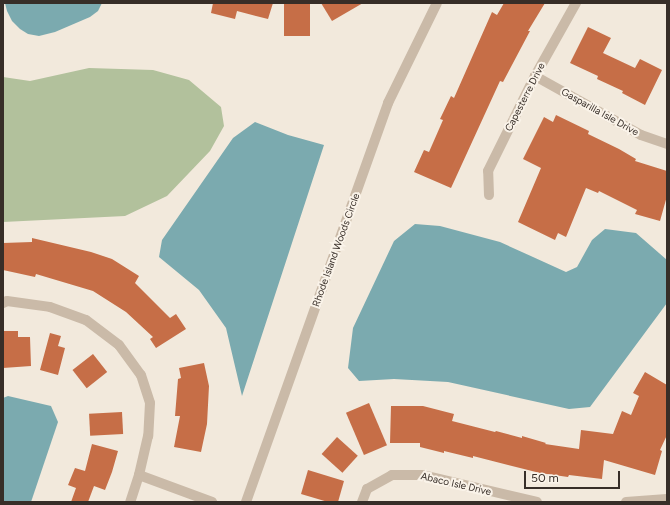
<!DOCTYPE html>
<style>
body{margin:0}
#map{position:relative;width:670px;height:505px;overflow:hidden;background:#f2e9dc;font-family:Figtree,sans-serif}
div>[style]{position:absolute}
[style*='--x']{left:calc(var(--x)*1px);top:calc(var(--y)*1px);width:calc(var(--w)*1px);rotate:calc(var(--a)*1deg)}
.green>*{inset:0;background:#b2c19c}
.water>*{inset:0;background:#7baaaf}
.building>*{inset:0;background:#c66e47;transform-origin:0 0}
.minor>*{height:10px;margin:-5px;padding:0 5px;transform-origin:5px;border-radius:5px;background:#cabaa8}
span{translate:-50% -50%;white-space:nowrap;text-align:center;line-height:1.15;-webkit-text-stroke:4px #faf3e9;paint-order:stroke}
.street-label{font-size:10px;color:#372e28}
.frame{position:absolute;inset:0;border:4px solid #372e28;pointer-events:none}
.scale{position:absolute;left:524px;top:471px;width:96px;height:18px;box-sizing:border-box;border:2px solid #372e28;border-top:0;padding-left:5px;font-size:12px;line-height:14px;white-space:nowrap;color:#372e28;-webkit-text-stroke:3px #faf3e9;paint-order:stroke}
</style>
<div id="map">
<div class="green">
<div style="clip-path:polygon(89px 68px,153px 70px,189px 80px,221px 107px,224px 126px,210px 151px,167px 196px,125px 216px,3px 222px,3px 77px,30px 81px)"></div>
</div>
<div class="water">
<div style="clip-path:polygon(5px 3px,102px 3px,98px 11px,90px 17px,55px 32px,39px 36px,28px 34px,20px 29px,12px 21px,7px 11px)"></div>
<div style="clip-path:polygon(255px 122px,288px 135px,324px 145px,242px 396px,226px 328px,199px 290px,159px 257px,162px 240px,233px 138px)"></div>
<div style="clip-path:polygon(415px 224px,440px 226px,500px 242px,566px 272px,577px 267px,592px 240px,605px 229px,636px 233px,667px 260px,667px 303px,590px 407px,569px 409px,448px 382px,394px 379px,359px 381px,348px 368px,353px 328px,394px 241px)"></div>
<div style="clip-path:polygon(8px 396px,51px 406px,58px 422px,31px 502px,3px 502px,3px 398px)"></div>
</div>
<div class="building">
<div style="clip-path:polygon(213px 3px,273px 3px,268px 19px,237px 11px,235px 19px,211px 13px)"></div>
<div style="left:284px;top:3px;width:26px;height:33px"></div>
<div style="clip-path:polygon(321px 3px,363px 3px,332px 21px)"></div>
<div style="clip-path:polygon(504px 3px,545px 3px,528px 31px,530px 31px,503px 82px,500px 81px,451px 188px,414px 172px,424px 150px,429px 152px,443px 120px,440px 119px,451px 96px,454px 98px,492px 12px,497px 15px)"></div>
<div style="clip-path:polygon(588px 27px,611px 38px,603px 53px,635px 68px,640px 59px,662px 70px,645px 105px,622px 93px,623px 91px,597px 79px,598px 76px,570px 63px)"></div>
<div style="clip-path:polygon(556px 115px,589px 131px,588px 134px,619px 149px,636px 159px,635px 161px,667px 171px,667px 196px,660px 221px,635px 214px,637px 210px,599px 191px,598px 193px,586px 188px,566px 237px,558px 233px,555px 240px,518px 222px,541px 168px,523px 159px,544px 117px,553px 122px)"></div>
<div style="clip-path:polygon(32px 238px,91px 252px,112px 259px,139px 276px,135px 283px,170px 318px,176px 314px,186px 329px,156px 348px,150px 339px,153px 337px,126px 312px,93px 291px,36px 274px,35px 277px,3px 270px,3px 243px,32px 242px)"></div>
<div style="clip-path:polygon(3px 331px,18px 331px,18px 337px,30px 337px,31px 366px,3px 368px)"></div>
<div style="clip-path:polygon(50px 333px,61px 336px,58px 346px,65px 348px,58px 375px,40px 370px)"></div>
<div style="left:93px;top:354px;width:23px;height:26px;rotate:52deg"></div>
<div style="clip-path:polygon(204px 363px,209px 386px,207px 424px,201px 452px,174px 447px,180px 416px,175px 416px,178px 379px,181px 378px,179px 368px)"></div>
<div style="clip-path:polygon(645px 372px,667px 385px,667px 435px,660px 450px,662px 451px,655px 475px,604px 460px,602px 479px,569px 475px,568px 477px,540px 473px,473px 456px,473px 458px,444px 451px,444px 453px,420px 447px,420px 443px,390px 443px,391px 406px,423px 406px,454px 414px,452px 421px,495px 432px,496px 431px,522px 438px,522px 436px,546px 443px,545px 444px,579px 449px,581px 430px,613px 434px,622px 411px,631px 415px,639px 396px,633px 393px)"></div>
<div style="left:369px;top:403px;width:46px;height:25px;rotate:67deg"></div>
<div style="left:122px;top:412px;width:22px;height:33px;rotate:87deg"></div>
<div style="left:337px;top:437px;width:28px;height:23px;rotate:42deg"></div>
<div style="clip-path:polygon(92px 444px,118px 451px,112px 472px,105px 490px,94px 486px,88px 502px,71px 502px,76px 488px,68px 485px,75px 468px,85px 471px)"></div>
<div style="clip-path:polygon(308px 470px,344px 481px,338px 502px,328px 502px,301px 494px)"></div>
</div>
<div class="minor">
<div style="--x:535;--y:76;--w:121;--a:29.1"></div>
<div style="--x:641;--y:135;--w:28;--a:19"></div>
<div style="--x:489;--y:195;--w:24;--a:-92"></div>
<div style="--x:488;--y:171;--w:106;--a:-63.7"></div>
<div style="--x:535;--y:76;--w:84;--a:-60.7"></div>
<div style="--x:3;--y:303;--w:4;--a:-27"></div>
<div style="--x:7;--y:301;--w:43;--a:7.9"></div>
<div style="--x:50;--y:307;--w:38;--a:20"></div>
<div style="--x:86;--y:320;--w:41;--a:37.1"></div>
<div style="--x:119;--y:345;--w:37;--a:54"></div>
<div style="--x:141;--y:375;--w:29;--a:72"></div>
<div style="--x:150;--y:403;--w:33;--a:93"></div>
<div style="--x:148;--y:436;--w:40;--a:103"></div>
<div style="--x:139;--y:475;--w:28;--a:108"></div>
<div style="--x:139;--y:475;--w:78;--a:20.3"></div>
<div style="--x:246;--y:502;--w:424;--a:-70.4"></div>
<div style="--x:388;--y:103;--w:111;--a:-63.9"></div>
<div style="--x:362;--y:502;--w:14;--a:-69"></div>
<div style="--x:367;--y:489;--w:29;--a:-29"></div>
<div style="--x:392;--y:475;--w:31;--a:0"></div>
<div style="--x:423;--y:475;--w:117;--a:13.3"></div>
<div style="--x:626;--y:502;--w:41;--a:-4.2"></div>
</div>
<div class="street-label">
<span style="left:525px;top:97px;rotate:-63deg">Capesterre Drive</span>
<span style="left:600px;top:112px;rotate:29deg">Gasparilla Isle Drive</span>
<span style="left:336px;top:250px;rotate:-70deg">Rhode Island Woods Circle</span>
<span style="left:456px;top:484px;rotate:13deg">Abaco Isle Drive</span>
</div>
<div class="frame"></div>
<div class="scale">50 m</div>
</div>
